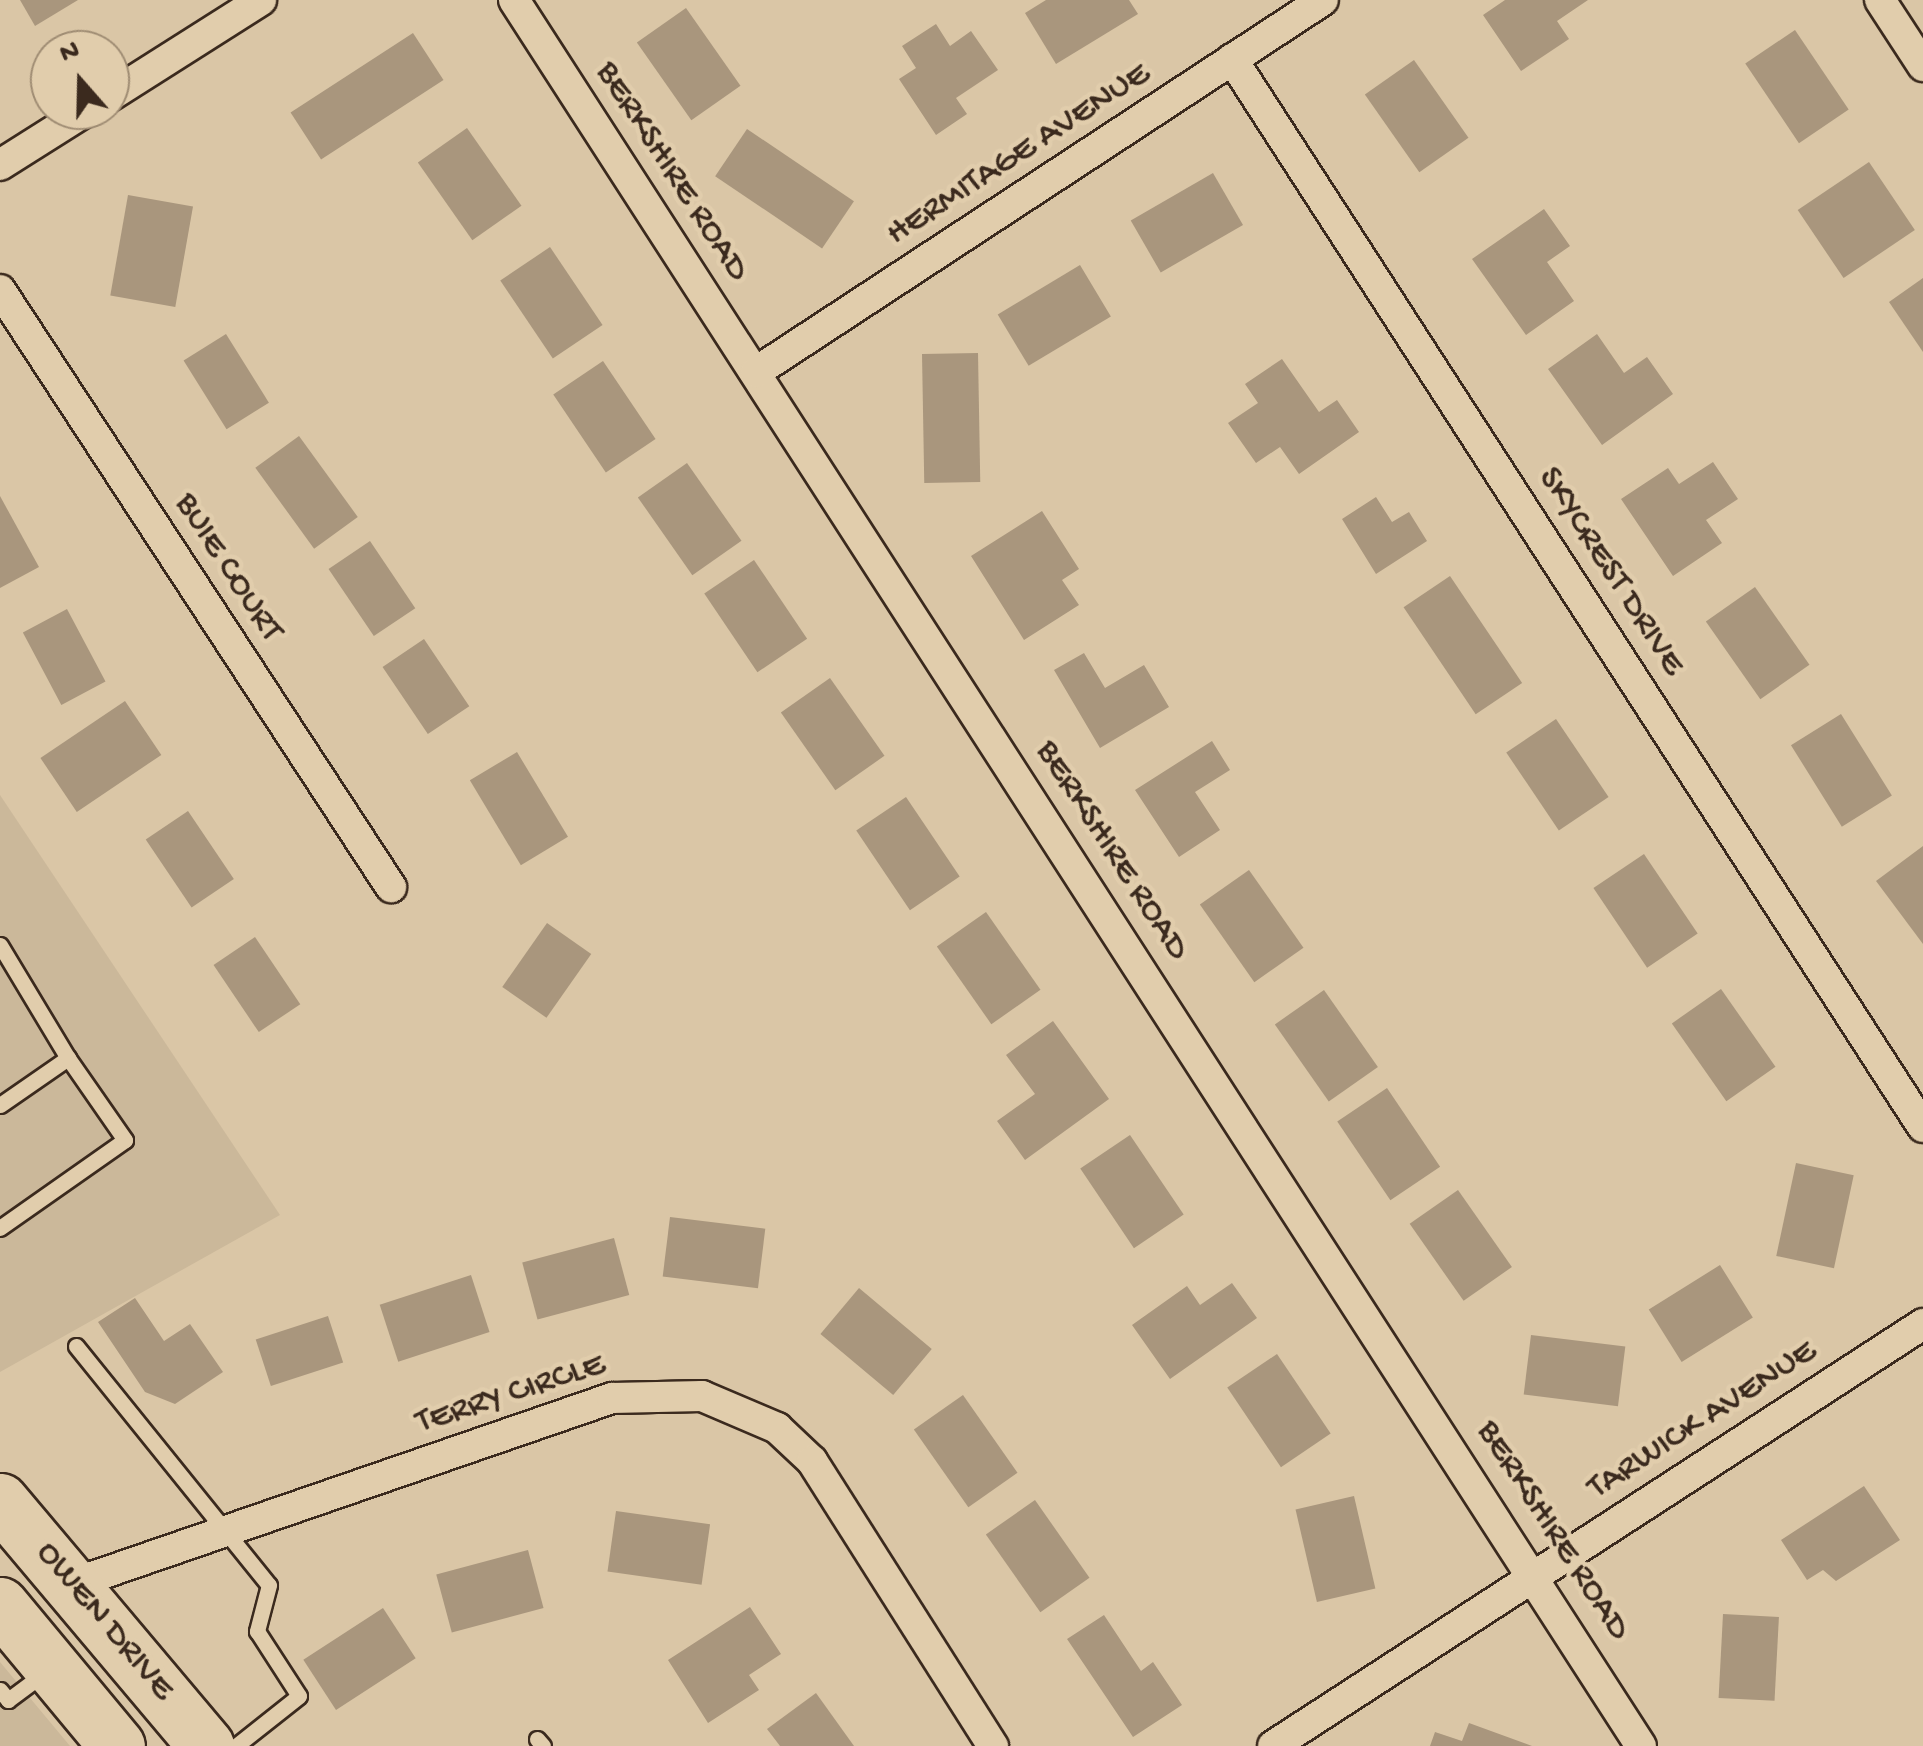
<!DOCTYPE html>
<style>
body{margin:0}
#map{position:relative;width:1923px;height:1746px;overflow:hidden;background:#dac6a6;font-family:"Gochi Hand",sans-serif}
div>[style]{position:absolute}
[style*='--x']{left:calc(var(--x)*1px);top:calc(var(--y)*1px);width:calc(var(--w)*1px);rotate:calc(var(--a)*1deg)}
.built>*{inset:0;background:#cbb89a}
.building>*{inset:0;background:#a9967d;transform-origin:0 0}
.roads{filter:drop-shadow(2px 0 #3b2a1e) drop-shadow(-2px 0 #3b2a1e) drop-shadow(0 2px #3b2a1e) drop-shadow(0 -2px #3b2a1e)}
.lane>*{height:15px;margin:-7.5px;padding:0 7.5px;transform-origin:7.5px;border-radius:7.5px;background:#e1cdac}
.street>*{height:30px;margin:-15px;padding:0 15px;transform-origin:15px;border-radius:15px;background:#e1cdac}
.highway>*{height:55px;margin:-27.5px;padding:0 27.5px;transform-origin:27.5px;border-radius:27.5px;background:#e1cdac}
span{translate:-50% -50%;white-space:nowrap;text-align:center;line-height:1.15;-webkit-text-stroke:9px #e1cdac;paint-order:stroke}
.street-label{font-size:35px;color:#3b2a1e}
.north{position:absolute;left:30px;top:30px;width:100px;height:100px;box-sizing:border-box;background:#e1cdac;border:2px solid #9f8c73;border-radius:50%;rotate:340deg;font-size:28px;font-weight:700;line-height:40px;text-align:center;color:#3b2a1e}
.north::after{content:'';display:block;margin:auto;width:35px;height:45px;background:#3b2a1e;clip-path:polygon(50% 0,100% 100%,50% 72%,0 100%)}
</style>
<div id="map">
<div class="built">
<div style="clip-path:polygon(0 795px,280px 1215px,0 1372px)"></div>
<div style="clip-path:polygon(0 1662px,70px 1746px,0 1746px)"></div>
</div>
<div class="building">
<div style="clip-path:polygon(20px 0,78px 0,35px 26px)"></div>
<div style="clip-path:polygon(1046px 0,1129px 0,1138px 14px,1056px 64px,1025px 13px)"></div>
<div style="clip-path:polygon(1505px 0,1588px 0,1557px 21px,1569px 39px,1521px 71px,1483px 15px)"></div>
<div style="left:686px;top:8px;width:95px;height:60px;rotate:55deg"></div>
<div style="clip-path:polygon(936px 24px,950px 46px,971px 31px,998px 70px,956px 98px,967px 114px,936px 135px,899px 79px,916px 68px,902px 46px)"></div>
<div style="left:1795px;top:30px;width:96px;height:60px;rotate:56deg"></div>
<div style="left:413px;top:33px;width:56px;height:146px;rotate:57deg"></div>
<div style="left:1414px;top:60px;width:95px;height:60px;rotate:55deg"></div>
<div style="left:467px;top:128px;width:95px;height:60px;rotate:55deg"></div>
<div style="left:747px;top:129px;width:129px;height:57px;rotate:34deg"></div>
<div style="left:1869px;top:162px;width:82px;height:86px;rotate:56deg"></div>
<div style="left:1213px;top:173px;width:60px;height:95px;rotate:60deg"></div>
<div style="left:128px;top:195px;width:66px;height:102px;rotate:10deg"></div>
<div style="clip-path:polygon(1544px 209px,1570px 246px,1547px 262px,1574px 301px,1526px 335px,1472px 259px)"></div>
<div style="left:550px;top:247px;width:94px;height:60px;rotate:56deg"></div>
<div style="left:1080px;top:265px;width:60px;height:96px;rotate:59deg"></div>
<div style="clip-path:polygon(1923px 278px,1923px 352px,1889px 302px)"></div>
<div style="left:226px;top:334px;width:81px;height:50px;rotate:58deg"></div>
<div style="clip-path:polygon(1597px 334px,1624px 373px,1647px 357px,1673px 394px,1602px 445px,1548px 369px)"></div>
<div style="left:978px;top:353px;width:129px;height:56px;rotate:89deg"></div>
<div style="clip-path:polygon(1282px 359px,1319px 412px,1337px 400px,1359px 432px,1299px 474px,1280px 447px,1256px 463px,1228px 423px,1258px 403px,1245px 384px)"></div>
<div style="left:603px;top:361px;width:94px;height:60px;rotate:56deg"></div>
<div style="left:299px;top:436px;width:100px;height:54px;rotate:54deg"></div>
<div style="clip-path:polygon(1713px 462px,1738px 499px,1706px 520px,1722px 543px,1673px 576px,1621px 499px,1668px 468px,1679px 484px)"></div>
<div style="left:687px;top:463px;width:95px;height:60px;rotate:55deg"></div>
<div style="clip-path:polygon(0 496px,39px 567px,0 588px)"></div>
<div style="clip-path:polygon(1376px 497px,1392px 522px,1409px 512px,1427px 541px,1376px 574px,1342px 519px)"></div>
<div style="clip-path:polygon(1042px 511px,1079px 569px,1062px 580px,1079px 605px,1024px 640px,971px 556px)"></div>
<div style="left:370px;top:541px;width:81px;height:50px;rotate:56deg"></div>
<div style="left:754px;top:560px;width:95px;height:60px;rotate:56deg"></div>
<div style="left:1450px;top:576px;width:129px;height:56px;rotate:56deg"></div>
<div style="left:1755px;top:587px;width:95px;height:60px;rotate:55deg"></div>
<div style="left:67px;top:609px;width:82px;height:50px;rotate:62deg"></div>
<div style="left:424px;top:639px;width:81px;height:50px;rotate:56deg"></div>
<div style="clip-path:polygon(1084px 653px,1105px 688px,1144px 665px,1169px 707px,1100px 748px,1054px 670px)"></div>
<div style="left:830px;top:678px;width:95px;height:60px;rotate:55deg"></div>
<div style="left:125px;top:701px;width:65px;height:102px;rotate:56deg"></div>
<div style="left:1841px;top:714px;width:96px;height:59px;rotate:58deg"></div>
<div style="left:1556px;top:719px;width:94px;height:60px;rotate:56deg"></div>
<div style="clip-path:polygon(1212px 741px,1230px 770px,1195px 792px,1220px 830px,1179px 857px,1135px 790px)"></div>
<div style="left:517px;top:752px;width:99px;height:55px;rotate:59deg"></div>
<div style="left:906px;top:797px;width:96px;height:60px;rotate:56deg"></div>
<div style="left:188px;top:811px;width:82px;height:51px;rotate:56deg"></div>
<div style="clip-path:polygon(1923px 846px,1923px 944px,1876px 881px)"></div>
<div style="left:1644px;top:854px;width:96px;height:61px;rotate:56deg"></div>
<div style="left:1249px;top:870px;width:95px;height:60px;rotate:55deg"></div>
<div style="left:986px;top:912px;width:95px;height:60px;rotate:55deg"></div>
<div style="left:547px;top:923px;width:54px;height:78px;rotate:35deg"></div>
<div style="left:255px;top:937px;width:81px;height:50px;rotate:56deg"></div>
<div style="left:1721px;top:989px;width:95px;height:60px;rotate:55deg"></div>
<div style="left:1324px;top:990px;width:94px;height:60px;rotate:55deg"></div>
<div style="clip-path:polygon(1053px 1021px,1109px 1099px,1025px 1160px,997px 1121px,1035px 1094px,1006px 1055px)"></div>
<div style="left:1387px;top:1088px;width:95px;height:60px;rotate:56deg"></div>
<div style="left:1130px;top:1135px;width:96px;height:60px;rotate:56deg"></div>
<div style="left:1796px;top:1163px;width:59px;height:95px;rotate:12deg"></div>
<div style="left:1458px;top:1190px;width:94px;height:59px;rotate:55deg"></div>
<div style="left:670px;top:1217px;width:96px;height:60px;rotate:7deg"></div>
<div style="left:614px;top:1238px;width:59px;height:95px;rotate:75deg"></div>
<div style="left:1720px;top:1265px;width:62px;height:84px;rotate:58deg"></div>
<div style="left:471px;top:1275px;width:60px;height:96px;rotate:72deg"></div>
<div style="clip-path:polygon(1232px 1283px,1257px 1318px,1170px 1379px,1132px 1325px,1187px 1286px,1200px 1305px)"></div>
<div style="left:859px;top:1288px;width:95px;height:60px;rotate:40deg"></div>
<div style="clip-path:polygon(135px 1298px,164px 1341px,190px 1324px,223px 1372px,175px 1404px,145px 1392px,98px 1322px)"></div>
<div style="left:328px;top:1316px;width:49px;height:76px;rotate:72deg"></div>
<div style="left:1531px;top:1335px;width:95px;height:60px;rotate:7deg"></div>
<div style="left:1277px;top:1354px;width:96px;height:60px;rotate:56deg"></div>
<div style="left:963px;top:1395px;width:95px;height:60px;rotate:55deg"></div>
<div style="clip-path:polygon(1864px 1486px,1900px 1540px,1836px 1581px,1823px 1570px,1807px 1580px,1781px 1540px)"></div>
<div style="left:1354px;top:1496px;width:95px;height:60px;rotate:77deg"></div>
<div style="left:1035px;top:1500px;width:95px;height:60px;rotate:55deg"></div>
<div style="left:616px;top:1511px;width:95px;height:61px;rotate:8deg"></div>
<div style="left:528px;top:1550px;width:60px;height:95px;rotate:75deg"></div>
<div style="clip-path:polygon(750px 1607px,781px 1654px,749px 1675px,759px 1690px,708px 1723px,668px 1660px)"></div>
<div style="left:383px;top:1608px;width:60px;height:95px;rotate:57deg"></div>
<div style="left:1723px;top:1614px;width:56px;height:84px;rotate:3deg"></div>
<div style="clip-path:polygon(1104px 1615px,1141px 1671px,1153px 1662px,1182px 1705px,1133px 1737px,1067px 1639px)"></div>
<div style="clip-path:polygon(816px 1693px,854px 1746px,780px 1746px,767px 1729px)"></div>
<div style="clip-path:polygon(1469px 1723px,1532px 1746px,1430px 1746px,1435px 1732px,1462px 1741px)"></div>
</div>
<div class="roads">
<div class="lane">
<div style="--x:0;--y:945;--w:132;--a:59"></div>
<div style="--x:0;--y:1105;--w:83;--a:-34.7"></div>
<div style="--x:68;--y:1058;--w:100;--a:55.2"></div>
<div style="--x:125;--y:1140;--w:153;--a:144.9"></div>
<div style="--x:76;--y:1346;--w:307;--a:51.1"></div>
<div style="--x:269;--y:1585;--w:48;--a:104.6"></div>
<div style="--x:257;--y:1631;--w:77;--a:57.1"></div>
<div style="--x:299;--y:1696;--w:80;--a:141.6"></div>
<div style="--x:0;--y:1690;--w:13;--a:51"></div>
<div style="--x:8;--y:1700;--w:44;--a:-36.6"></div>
<div style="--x:537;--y:1739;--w:9;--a:49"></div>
</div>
<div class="street">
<div style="--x:514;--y:0;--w:2078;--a:57.16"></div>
<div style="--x:1880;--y:0;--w:79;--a:56.9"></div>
<div style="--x:1232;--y:59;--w:1272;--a:57.1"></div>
<div style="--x:110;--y:96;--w:179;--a:-32.4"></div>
<div style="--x:0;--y:165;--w:103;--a:-32.3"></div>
<div style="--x:0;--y:290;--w:714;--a:56.78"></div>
<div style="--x:756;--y:372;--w:678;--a:-33.27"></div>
<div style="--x:75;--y:1583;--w:568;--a:-19.01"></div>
<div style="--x:612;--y:1398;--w:90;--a:-1.3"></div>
<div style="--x:702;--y:1396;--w:82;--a:23.1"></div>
<div style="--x:777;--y:1428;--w:48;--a:43.3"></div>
<div style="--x:812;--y:1461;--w:338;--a:57.6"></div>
<div style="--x:1273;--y:1746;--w:775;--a:-32.99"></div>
</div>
<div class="highway">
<div style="--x:0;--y:1501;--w:320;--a:49.9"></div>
<div style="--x:0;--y:1605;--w:183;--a:50.3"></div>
</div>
</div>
<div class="street-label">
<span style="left:1019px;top:155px;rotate:-33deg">HERMITAGE AVENUE</span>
<span style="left:671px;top:172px;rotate:57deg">BERKSHIRE ROAD</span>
<span style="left:227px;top:568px;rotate:57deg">BUIE COURT</span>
<span style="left:1610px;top:572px;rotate:57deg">SKYCREST DRIVE</span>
<span style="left:1111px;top:851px;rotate:57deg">BERKSHIRE ROAD</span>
<span style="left:511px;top:1395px;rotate:-18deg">TERRY CIRCLE</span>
<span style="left:1703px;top:1421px;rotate:-33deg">TARWICK AVENUE</span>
<span style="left:1552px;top:1531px;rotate:57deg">BERKSHIRE ROAD</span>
<span style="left:104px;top:1622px;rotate:50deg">OWEN DRIVE</span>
</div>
<div class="north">N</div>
</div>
